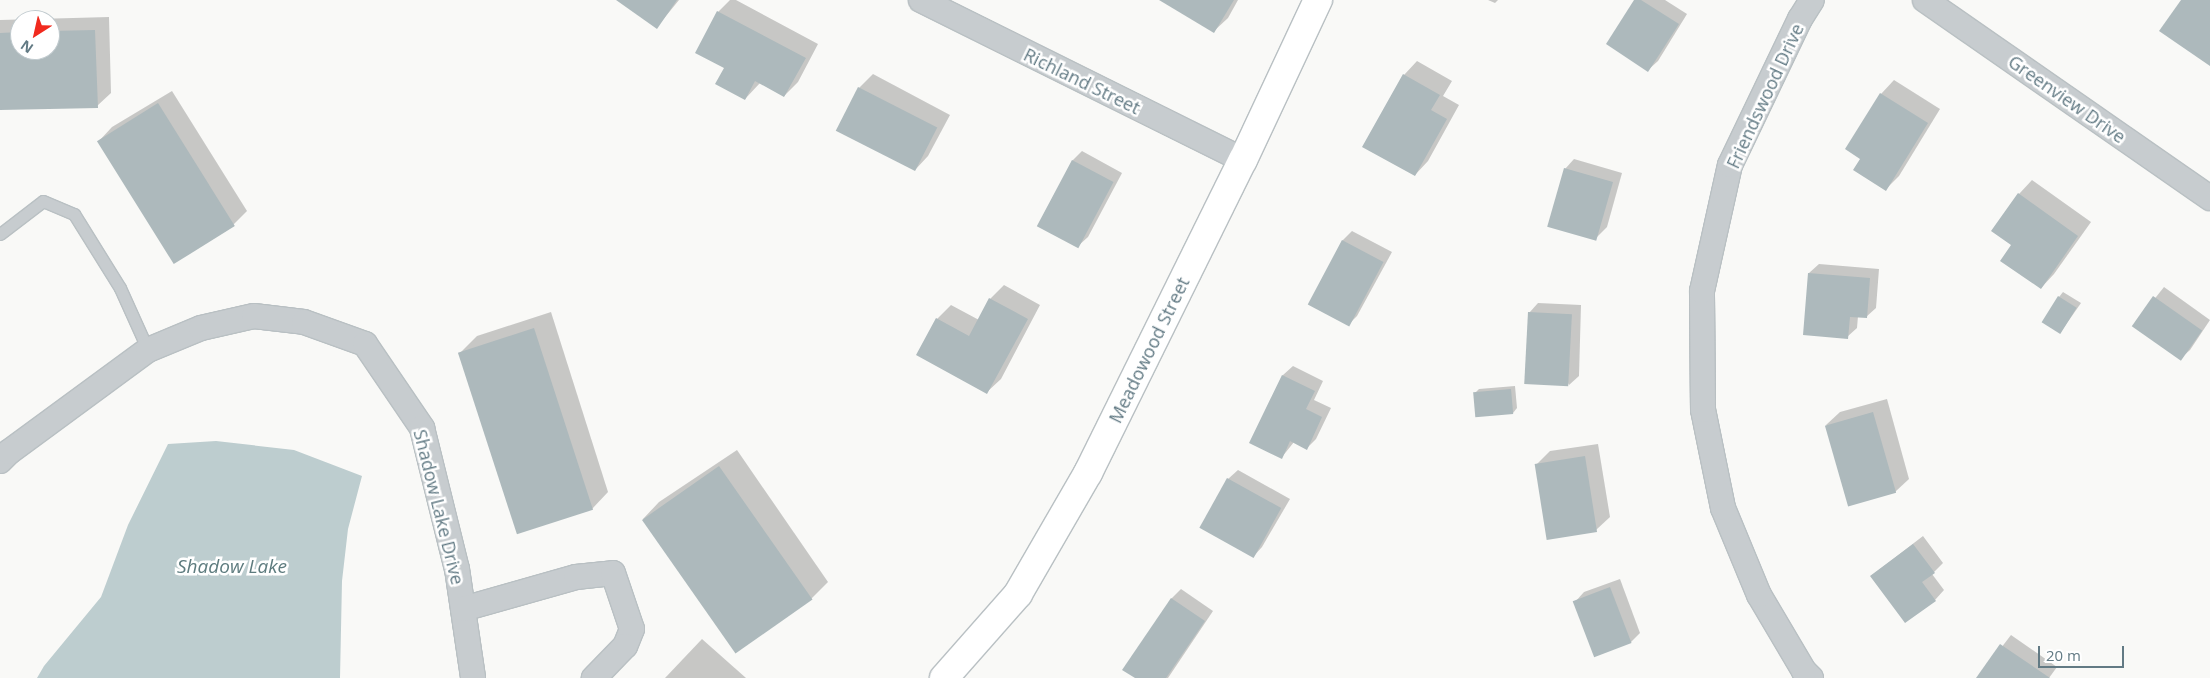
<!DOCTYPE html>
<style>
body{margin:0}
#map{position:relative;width:2210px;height:678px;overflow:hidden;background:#f9f9f7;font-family:"Open Sans",sans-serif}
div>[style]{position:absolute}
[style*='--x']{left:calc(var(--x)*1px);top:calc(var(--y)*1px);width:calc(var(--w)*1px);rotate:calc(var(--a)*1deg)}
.water>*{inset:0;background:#bdcdcf}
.shadow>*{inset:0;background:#0003}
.building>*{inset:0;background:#adb9bc;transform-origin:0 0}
.roads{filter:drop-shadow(1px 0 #b9c0c3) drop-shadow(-1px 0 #b9c0c3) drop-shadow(0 1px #b9c0c3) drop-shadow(0 -1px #b9c0c3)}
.lane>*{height:11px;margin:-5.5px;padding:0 5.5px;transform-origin:5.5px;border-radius:5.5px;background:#c7cccf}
.street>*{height:24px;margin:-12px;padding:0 12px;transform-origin:12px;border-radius:12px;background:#c7cccf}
.secondary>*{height:28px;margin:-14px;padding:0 14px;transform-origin:14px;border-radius:14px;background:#fff}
span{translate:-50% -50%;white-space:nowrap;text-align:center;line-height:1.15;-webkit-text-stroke:5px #fff;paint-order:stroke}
.street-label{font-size:18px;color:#627a84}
.water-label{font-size:19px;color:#5d7b7e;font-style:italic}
.north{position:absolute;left:10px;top:10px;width:50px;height:50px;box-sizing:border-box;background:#fff;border:1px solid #c0cace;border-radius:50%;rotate:215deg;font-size:14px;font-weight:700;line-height:20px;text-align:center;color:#627a84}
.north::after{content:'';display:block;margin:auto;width:18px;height:22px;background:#f12a1e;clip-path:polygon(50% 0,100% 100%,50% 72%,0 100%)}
.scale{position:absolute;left:2038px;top:646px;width:86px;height:22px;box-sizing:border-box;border:2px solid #627a84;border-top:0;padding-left:6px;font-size:15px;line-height:18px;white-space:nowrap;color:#627a84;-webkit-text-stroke:4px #fff;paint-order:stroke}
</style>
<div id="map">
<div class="water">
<div style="clip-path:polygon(216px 441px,294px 450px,362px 476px,348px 529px,342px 581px,340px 678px,37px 678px,44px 666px,101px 597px,128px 525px,168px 444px)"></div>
</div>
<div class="shadow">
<div style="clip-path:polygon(618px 0,679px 0,657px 27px)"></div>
<div style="clip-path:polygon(730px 0,736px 0,818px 44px,798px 82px,784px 96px,760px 83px,745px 99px,726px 68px,697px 52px,718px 12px)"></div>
<div style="clip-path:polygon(1162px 0,1238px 0,1228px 18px,1214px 31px)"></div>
<div style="clip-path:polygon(1488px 0,1498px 0,1495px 3px)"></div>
<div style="clip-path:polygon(1636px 0,1665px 0,1687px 14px,1658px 61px,1648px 70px)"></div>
<div style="clip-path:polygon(evenodd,109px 17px,111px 93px,97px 106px,0 109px,0 20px,109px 17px,20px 20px,50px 20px,50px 50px,20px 50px,20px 20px)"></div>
<div style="clip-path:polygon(1417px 61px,1452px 81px,1443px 96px,1459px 105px,1428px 161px,1415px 175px,1404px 75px)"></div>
<div style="clip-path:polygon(873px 74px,950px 115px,928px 156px,915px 170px,859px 88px)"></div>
<div style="clip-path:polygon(1894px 80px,1940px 109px,1899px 176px,1886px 189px,1862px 158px,1881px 94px)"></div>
<div style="clip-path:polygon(172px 91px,247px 211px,233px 225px,99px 141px,112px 127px)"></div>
<div style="clip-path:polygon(1082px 151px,1122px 173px,1088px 237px,1078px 246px,1038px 225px,1073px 160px)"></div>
<div style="clip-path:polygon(1574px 159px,1622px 173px,1607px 227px,1597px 237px,1565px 169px)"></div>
<div style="clip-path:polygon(2032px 180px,2091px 222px,2054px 274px,2041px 288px,2012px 245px,2019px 194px)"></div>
<div style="clip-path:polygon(1352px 231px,1392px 252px,1357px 316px,1348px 325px,1309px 304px,1343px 240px)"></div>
<div style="clip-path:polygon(1819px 264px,1879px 269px,1876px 308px,1866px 317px,1858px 316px,1857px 328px,1847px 337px,1809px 273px)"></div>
<div style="clip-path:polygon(1004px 285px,1040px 305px,1001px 379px,987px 392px,937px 319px,951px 305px,979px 320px,990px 299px)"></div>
<div style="clip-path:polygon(2164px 287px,2210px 320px,2190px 350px,2180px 359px,2133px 326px)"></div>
<div style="clip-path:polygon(2063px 292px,2081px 303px,2060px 333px,2059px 297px)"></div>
<div style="clip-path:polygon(1538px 303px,1581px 305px,1579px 376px,1569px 385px,1529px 313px)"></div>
<div style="clip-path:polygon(551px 312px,608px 492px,592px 509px,460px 353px,477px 336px)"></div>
<div style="clip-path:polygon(1293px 366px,1323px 381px,1314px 400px,1331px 408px,1316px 439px,1307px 448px,1294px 442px,1282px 457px,1251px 442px,1283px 375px)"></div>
<div style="clip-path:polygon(1515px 386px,1517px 408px,1513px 413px,1475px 393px,1479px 389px)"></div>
<div style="clip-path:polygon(1887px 399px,1909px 479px,1895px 492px,1826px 425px,1840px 412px)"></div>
<div style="clip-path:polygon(1598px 444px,1610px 517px,1596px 530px,1536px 465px,1550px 451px)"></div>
<div style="clip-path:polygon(737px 450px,828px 582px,811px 599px,643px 519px,659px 502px)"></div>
<div style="clip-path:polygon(1238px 470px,1290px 499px,1262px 547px,1253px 557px,1228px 479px)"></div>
<div style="clip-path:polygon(1923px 536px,1943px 563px,1932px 574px,1944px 590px,1935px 600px,1871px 576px)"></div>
<div style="clip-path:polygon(1620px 579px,1640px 633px,1631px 642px,1595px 656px,1575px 602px,1584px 592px)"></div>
<div style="clip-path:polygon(1181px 589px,1213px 611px,1168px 678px,1137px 678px,1124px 669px,1172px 598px)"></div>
<div style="clip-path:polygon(2011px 635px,2057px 667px,2049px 678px,1978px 678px)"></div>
<div style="clip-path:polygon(702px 639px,746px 678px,665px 678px)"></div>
</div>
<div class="building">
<div style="clip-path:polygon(616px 0,677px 0,657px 29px)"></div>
<div style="clip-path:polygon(1159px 0,1234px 0,1214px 33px)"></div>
<div style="clip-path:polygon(1634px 0,1641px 0,1679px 24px,1648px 72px,1606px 44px)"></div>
<div style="clip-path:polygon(2181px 0,2210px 0,2210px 66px,2159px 31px)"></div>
<div style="clip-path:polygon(717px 11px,806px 58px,784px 97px,755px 81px,745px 100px,715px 84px,724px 68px,695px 53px)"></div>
<div style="clip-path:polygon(95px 30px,98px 108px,0 110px,0 33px,20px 32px,20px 50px,50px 50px,50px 31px)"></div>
<div style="clip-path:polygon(1403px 74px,1440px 95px,1431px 110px,1447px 119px,1415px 176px,1362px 147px)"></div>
<div style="left:858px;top:87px;width:89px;height:49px;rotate:27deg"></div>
<div style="clip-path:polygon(1880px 93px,1928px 123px,1886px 191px,1853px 170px,1860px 159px,1845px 149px)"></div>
<div style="left:158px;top:103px;width:145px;height:72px;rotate:58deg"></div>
<div style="left:1072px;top:160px;width:47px;height:75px;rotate:28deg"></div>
<div style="left:1564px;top:168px;width:51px;height:61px;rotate:16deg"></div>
<div style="clip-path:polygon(2018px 193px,2078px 236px,2041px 289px,2000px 261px,2011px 245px,1991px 231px)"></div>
<div style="left:1342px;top:240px;width:47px;height:73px;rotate:28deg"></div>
<div style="clip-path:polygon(1808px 273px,1870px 278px,1867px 318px,1850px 317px,1848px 339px,1803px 335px)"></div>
<div style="left:2058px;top:296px;width:22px;height:31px;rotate:32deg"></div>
<div style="left:2153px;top:296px;width:60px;height:37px;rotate:35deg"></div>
<div style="clip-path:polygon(989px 298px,1028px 319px,987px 394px,916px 355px,936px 318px,969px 336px)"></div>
<div style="left:1528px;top:312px;width:44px;height:72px;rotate:3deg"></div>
<div style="left:534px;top:328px;width:191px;height:80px;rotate:72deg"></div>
<div style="clip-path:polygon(1282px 375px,1315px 391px,1306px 409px,1322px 417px,1307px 450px,1290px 441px,1282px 459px,1249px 443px)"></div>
<div style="left:1511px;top:389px;width:25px;height:38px;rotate:85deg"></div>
<div style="left:1873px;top:412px;width:84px;height:50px;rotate:74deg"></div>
<div style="left:1585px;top:456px;width:77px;height:51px;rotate:81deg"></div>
<div style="left:719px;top:466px;width:163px;height:94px;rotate:55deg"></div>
<div style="left:1227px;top:478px;width:62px;height:57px;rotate:29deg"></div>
<div style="clip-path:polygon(1913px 544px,1935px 573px,1922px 582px,1936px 601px,1905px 623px,1870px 576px)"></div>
<div style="left:1610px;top:587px;width:60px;height:40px;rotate:69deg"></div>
<div style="clip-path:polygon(1171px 598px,1205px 621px,1166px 678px,1135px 678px,1122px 670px)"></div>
<div style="clip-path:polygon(2000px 644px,2050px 678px,1976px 678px)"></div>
</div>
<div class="roads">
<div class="lane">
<div style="--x:0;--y:234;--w:54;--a:-37.5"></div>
<div style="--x:43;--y:201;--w:34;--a:23"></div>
<div style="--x:74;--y:214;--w:87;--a:58.1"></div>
<div style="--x:120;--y:288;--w:68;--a:65.7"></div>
</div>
<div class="street">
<div style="--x:921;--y:0;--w:360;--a:26.4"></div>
<div style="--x:1925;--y:0;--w:347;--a:34.8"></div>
<div style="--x:0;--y:461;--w:13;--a:-45"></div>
<div style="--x:9;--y:452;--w:172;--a:-36.3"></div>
<div style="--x:148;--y:350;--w:57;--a:-22.5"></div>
<div style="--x:201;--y:328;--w:54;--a:-12.8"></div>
<div style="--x:254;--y:316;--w:50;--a:6.8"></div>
<div style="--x:304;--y:322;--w:65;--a:19.8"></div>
<div style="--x:365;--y:344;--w:102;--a:55.8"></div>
<div style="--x:422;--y:428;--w:145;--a:76.1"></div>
<div style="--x:457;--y:569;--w:110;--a:81.6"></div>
<div style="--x:463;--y:609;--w:117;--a:-15.8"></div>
<div style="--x:576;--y:577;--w:37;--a:-6"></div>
<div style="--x:613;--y:573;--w:59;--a:71.3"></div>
<div style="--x:632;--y:629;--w:18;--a:112"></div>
<div style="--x:625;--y:646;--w:45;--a:134.1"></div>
<div style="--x:1811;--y:678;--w:10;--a:-135"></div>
<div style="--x:1804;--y:671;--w:88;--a:-120.6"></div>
<div style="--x:1759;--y:595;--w:94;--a:-112.5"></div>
<div style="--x:1723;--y:508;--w:100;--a:-101.5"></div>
<div style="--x:1703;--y:410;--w:119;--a:-90.5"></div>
<div style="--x:1702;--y:291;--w:129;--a:-77.5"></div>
<div style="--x:1730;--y:165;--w:162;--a:-64.4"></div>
<div style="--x:1800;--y:19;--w:22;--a:-58"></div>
</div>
<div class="secondary">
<div style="--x:944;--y:678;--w:112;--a:-48.6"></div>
<div style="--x:1018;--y:594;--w:140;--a:-60"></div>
<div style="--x:1088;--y:473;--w:349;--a:-63.7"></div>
<div style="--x:1243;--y:160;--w:177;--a:-64.9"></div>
</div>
</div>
<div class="street-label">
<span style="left:1082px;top:81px;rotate:26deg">Richland Street</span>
<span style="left:1765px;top:96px;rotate:-65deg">Friendswood Drive</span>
<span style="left:2067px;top:99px;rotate:35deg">Greenview Drive</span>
<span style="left:1149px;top:350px;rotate:-64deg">Meadowood Street</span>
<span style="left:439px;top:507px;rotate:76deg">Shadow Lake Drive</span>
</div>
<div class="water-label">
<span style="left:232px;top:567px">Shadow Lake</span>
</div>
<div class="north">N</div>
<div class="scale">20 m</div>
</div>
